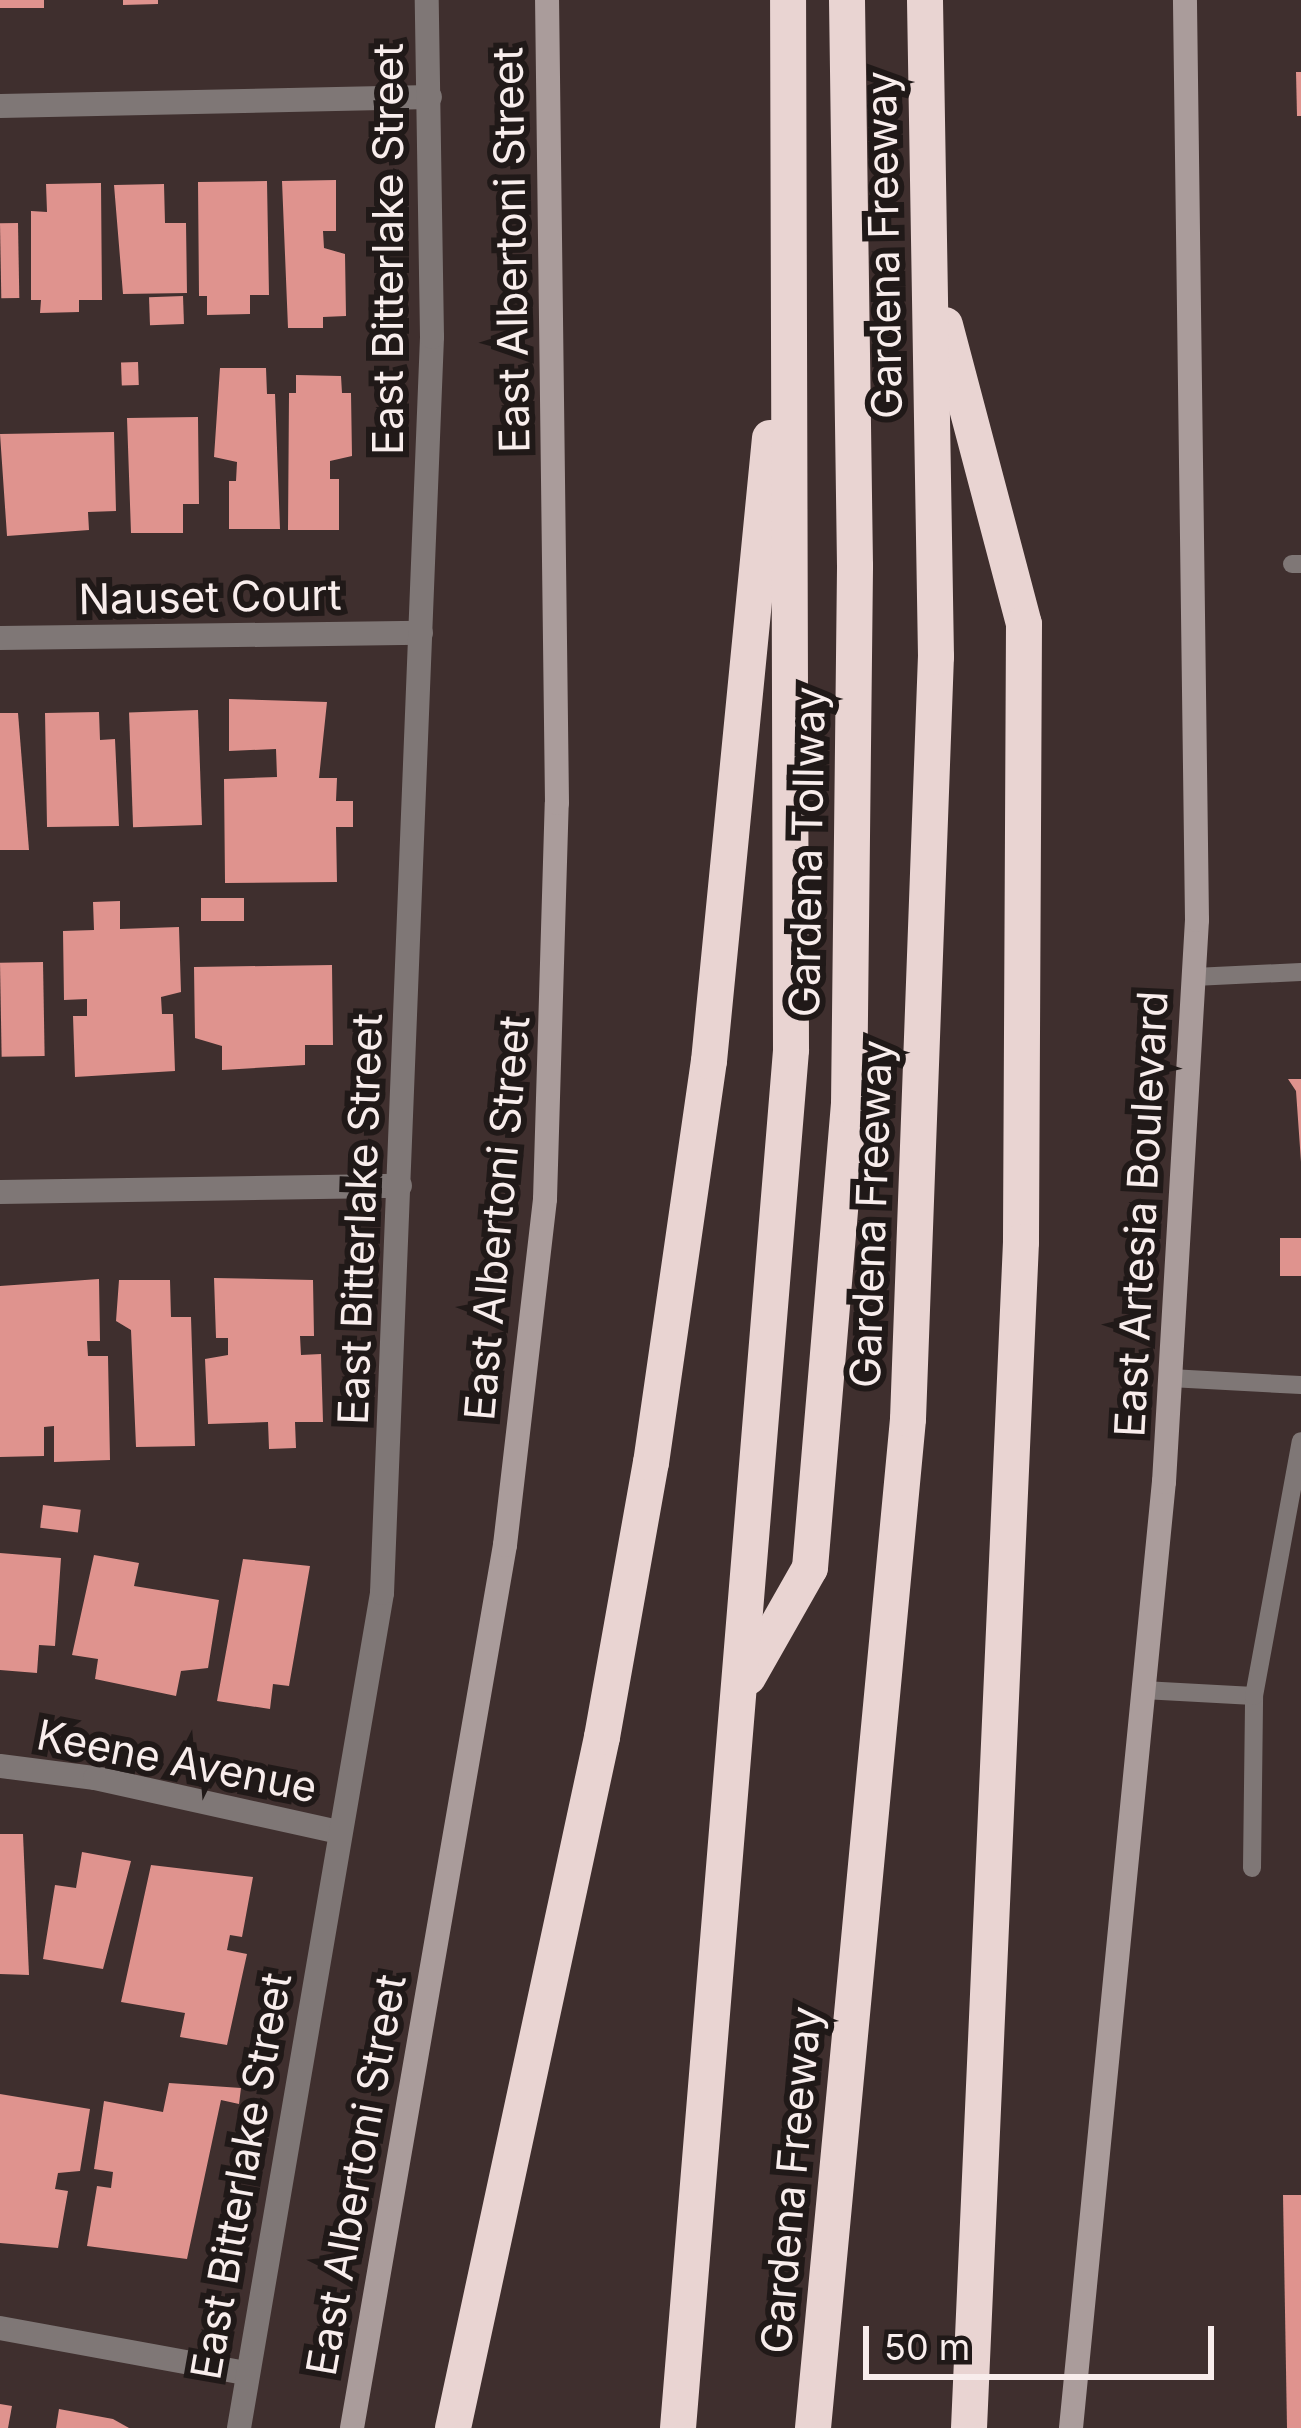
<!DOCTYPE html>
<style>
body{margin:0}
#map{position:relative;width:1301px;height:2428px;overflow:hidden;background:#3f2f2e;font-family:Inter,sans-serif}
div>[style]{position:absolute}
[style*='--x']{left:calc(var(--x)*1px);top:calc(var(--y)*1px);width:calc(var(--w)*1px);rotate:calc(var(--a)*1deg)}
.building>*{inset:0;background:#df938e;transform-origin:0 0}
.service>*{height:18px;margin:-9px;padding:0 9px;transform-origin:9px;border-radius:9px;background:#7f7776}
.minor>*{height:24px;margin:-12px;padding:0 12px;transform-origin:12px;border-radius:12px;background:#7f7776}
.tertiary>*{height:24px;margin:-12px;padding:0 12px;transform-origin:12px;border-radius:12px;background:#7f7776}
.secondary>*{height:24px;margin:-12px;padding:0 12px;transform-origin:12px;border-radius:12px;background:#aa9c9b}
.motorway>*{height:36px;margin:-18px;padding:0 18px;transform-origin:18px;border-radius:18px;background:#e9d4d2}
span{translate:-50% -50%;white-space:nowrap;text-align:center;line-height:1.15;-webkit-text-stroke:12px #201918;paint-order:stroke}
.street-label{font-size:42px;color:#f8edec}
.scale{position:absolute;left:863px;top:2326px;width:351px;height:54px;box-sizing:border-box;border:6px solid #f8edec;border-top:0;padding-left:15px;font-size:36px;line-height:42px;white-space:nowrap;color:#f8edec;-webkit-text-stroke:9px #201918;paint-order:stroke}
</style>
<div id="map">
<div class="building">
<div style="left:0;top:0;width:44px;height:8px"></div>
<div style="clip-path:polygon(123px 0,158px 0,158px 4px,123px 5px)"></div>
<div style="clip-path:polygon(1296px 72px,1301px 72px,1301px 116px,1297px 116px)"></div>
<div style="clip-path:polygon(336px 180px,336px 231px,323px 231px,324px 248px,345px 254px,346px 316px,323px 317px,323px 328px,288px 328px,282px 181px)"></div>
<div style="clip-path:polygon(267px 181px,269px 295px,250px 295px,250px 314px,207px 315px,207px 296px,199px 296px,198px 182px)"></div>
<div style="clip-path:polygon(101px 183px,102px 300px,79px 300px,79px 312px,40px 313px,41px 300px,31px 300px,31px 211px,47px 212px,46px 184px)"></div>
<div style="clip-path:polygon(164px 184px,165px 223px,186px 223px,187px 293px,123px 294px,114px 185px)"></div>
<div style="left:18px;top:223px;width:75px;height:18px;rotate:89deg"></div>
<div style="left:183px;top:296px;width:28px;height:34px;rotate:88deg"></div>
<div style="left:138px;top:362px;width:23px;height:17px;rotate:88deg"></div>
<div style="clip-path:polygon(220px 368px,266px 368px,267px 394px,275px 394px,280px 529px,229px 529px,229px 481px,236px 481px,237px 462px,214px 457px)"></div>
<div style="clip-path:polygon(296px 375px,341px 376px,342px 393px,351px 393px,352px 456px,330px 461px,330px 479px,339px 479px,339px 530px,288px 530px,289px 393px,296px 393px)"></div>
<div style="clip-path:polygon(198px 417px,199px 504px,183px 504px,183px 533px,131px 533px,127px 418px)"></div>
<div style="clip-path:polygon(114px 432px,116px 511px,88px 512px,89px 530px,7px 536px,0 434px)"></div>
<div style="clip-path:polygon(229px 699px,327px 702px,319px 778px,337px 778px,336px 801px,353px 801px,353px 827px,336px 827px,337px 882px,225px 883px,224px 779px,277px 777px,276px 749px,229px 751px)"></div>
<div style="left:198px;top:710px;width:115px;height:69px;rotate:88deg"></div>
<div style="clip-path:polygon(99px 712px,100px 740px,115px 739px,119px 826px,47px 827px,45px 713px)"></div>
<div style="clip-path:polygon(0 713px,18px 713px,29px 850px,0 850px)"></div>
<div style="left:244px;top:898px;width:23px;height:43px;rotate:90deg"></div>
<div style="clip-path:polygon(120px 901px,120px 929px,179px 927px,181px 992px,161px 997px,162px 1014px,173px 1014px,175px 1071px,75px 1077px,73px 1016px,87px 1016px,87px 999px,64px 1000px,63px 931px,94px 930px,93px 902px)"></div>
<div style="left:43px;top:962px;width:94px;height:43px;rotate:89deg"></div>
<div style="clip-path:polygon(332px 965px,333px 1045px,305px 1045px,305px 1065px,222px 1070px,222px 1046px,195px 1038px,194px 967px)"></div>
<div style="clip-path:polygon(1288px 1079px,1301px 1079px,1301px 1162px,1296px 1091px)"></div>
<div style="left:1301px;top:1238px;width:38px;height:21px;rotate:90deg"></div>
<div style="clip-path:polygon(214px 1278px,313px 1280px,314px 1336px,300px 1336px,301px 1355px,321px 1354px,323px 1422px,295px 1422px,296px 1448px,269px 1449px,268px 1422px,208px 1424px,205px 1359px,228px 1355px,228px 1338px,216px 1338px)"></div>
<div style="clip-path:polygon(99px 1279px,100px 1341px,87px 1341px,88px 1356px,108px 1356px,110px 1460px,54px 1462px,54px 1426px,44px 1427px,44px 1456px,0 1457px,0 1286px)"></div>
<div style="clip-path:polygon(119px 1280px,170px 1280px,171px 1317px,191px 1317px,195px 1446px,136px 1447px,131px 1330px,116px 1321px)"></div>
<div style="left:43px;top:1505px;width:38px;height:23px;rotate:7deg"></div>
<div style="clip-path:polygon(0 1553px,61px 1558px,55px 1646px,39px 1645px,37px 1673px,0 1670px)"></div>
<div style="clip-path:polygon(94px 1555px,139px 1563px,134px 1586px,219px 1600px,208px 1668px,181px 1671px,176px 1696px,95px 1679px,98px 1659px,72px 1655px)"></div>
<div style="clip-path:polygon(243px 1559px,310px 1566px,289px 1686px,273px 1684px,270px 1709px,217px 1701px)"></div>
<div style="clip-path:polygon(0 1834px,23px 1834px,29px 1975px,0 1974px)"></div>
<div style="clip-path:polygon(82px 1852px,131px 1861px,103px 1969px,43px 1959px,55px 1885px,76px 1888px)"></div>
<div style="clip-path:polygon(151px 1865px,253px 1877px,242px 1937px,230px 1935px,227px 1950px,247px 1954px,227px 2045px,180px 2037px,185px 2013px,121px 2002px)"></div>
<div style="clip-path:polygon(169px 2083px,241px 2088px,239px 2104px,221px 2100px,187px 2259px,87px 2246px,97px 2186px,111px 2188px,113px 2172px,94px 2169px,104px 2101px,163px 2112px)"></div>
<div style="clip-path:polygon(0 2094px,90px 2109px,80px 2171px,58px 2173px,55px 2189px,68px 2191px,58px 2248px,0 2243px)"></div>
<div style="clip-path:polygon(1283px 2195px,1301px 2195px,1301px 2428px,1287px 2428px)"></div>
<div style="clip-path:polygon(0 2404px,12px 2406px,8px 2428px,0 2428px)"></div>
<div style="clip-path:polygon(59px 2409px,113px 2419px,129px 2428px,56px 2428px)"></div>
</div>
<div class="service">
<div style="--x:1292;--y:564;--w:9;--a:0"></div>
<div style="--x:1194;--y:977;--w:107;--a:-2.7"></div>
<div style="--x:1170;--y:1378;--w:131;--a:3.1"></div>
<div style="--x:1143;--y:1690;--w:111;--a:3.1"></div>
<div style="--x:1252;--y:1868;--w:172;--a:-89.3"></div>
<div style="--x:1254;--y:1696;--w:259;--a:-79.6"></div>
</div>
<div class="minor">
<div style="--x:0;--y:106;--w:430;--a:-1.2"></div>
<div style="--x:0;--y:638;--w:421;--a:-0.7"></div>
<div style="--x:0;--y:1192;--w:400;--a:-0.9"></div>
<div style="--x:0;--y:1766;--w:96;--a:7.2"></div>
<div style="--x:95;--y:1778;--w:249;--a:12.5"></div>
<div style="--x:0;--y:2328;--w:250;--a:10.4"></div>
</div>
<div class="tertiary">
<div style="--x:239;--y:2428;--w:847;--a:-80.28"></div>
<div style="--x:382;--y:1593;--w:1257;--a:-87.72"></div>
<div style="--x:432;--y:337;--w:337;--a:-90.9"></div>
</div>
<div class="secondary">
<div style="--x:352;--y:2428;--w:896;--a:-80.17"></div>
<div style="--x:505;--y:1545;--w:348;--a:-83.4"></div>
<div style="--x:545;--y:1199;--w:396;--a:-88.3"></div>
<div style="--x:557;--y:803;--w:803;--a:-90.71"></div>
<div style="--x:1071;--y:2428;--w:951;--a:-84.39"></div>
<div style="--x:1164;--y:1482;--w:563;--a:-86.64"></div>
<div style="--x:1197;--y:920;--w:920;--a:-90.75"></div>
</div>
<div class="motorway">
<div style="--x:945;--y:325;--w:309;--a:75.2"></div>
<div style="--x:1024;--y:624;--w:618;--a:90.28"></div>
<div style="--x:1021;--y:1242;--w:1187;--a:92.51"></div>
<div style="--x:748;--y:1677;--w:125;--a:-60.4"></div>
<div style="--x:810;--y:1568;--w:465;--a:-85.2"></div>
<div style="--x:849;--y:1105;--w:539;--a:-89.36"></div>
<div style="--x:855;--y:566;--w:566;--a:-90.81"></div>
<div style="--x:453;--y:2428;--w:707;--a:-77.83"></div>
<div style="--x:602;--y:1737;--w:278;--a:-79.9"></div>
<div style="--x:651;--y:1463;--w:406;--a:-81.8"></div>
<div style="--x:709;--y:1061;--w:626;--a:-84.41"></div>
<div style="--x:678;--y:2428;--w:1383;--a:-85.31"></div>
<div style="--x:791;--y:1050;--w:1050;--a:-90.16"></div>
<div style="--x:813;--y:2428;--w:1013;--a:-84.62"></div>
<div style="--x:908;--y:1419;--w:763;--a:-87.9"></div>
<div style="--x:936;--y:657;--w:657;--a:-90.96"></div>
</div>
<div class="street-label">
<span style="left:884px;top:245px;rotate:-91deg">Gardena Freeway</span>
<span style="left:388px;top:249px;rotate:-90deg">East Bitterlake Street</span>
<span style="left:511px;top:250px;rotate:-91deg">East Albertoni Street</span>
<span style="left:210px;top:597px;rotate:-1deg">Nauset Court</span>
<span style="left:807px;top:852px;rotate:-89deg">Gardena Tollway</span>
<span style="left:871px;top:1214px;rotate:-88deg">Gardena Freeway</span>
<span style="left:1141px;top:1214px;rotate:-87deg">East Artesia Boulevard</span>
<span style="left:497px;top:1218px;rotate:-85deg">East Albertoni Street</span>
<span style="left:360px;top:1219px;rotate:-88deg">East Bitterlake Street</span>
<span style="left:177px;top:1761px;rotate:11deg">Keene Avenue</span>
<span style="left:356px;top:2175px;rotate:-80deg">East Albertoni Street</span>
<span style="left:241px;top:2176px;rotate:-80deg">East Bitterlake Street</span>
<span style="left:791px;top:2180px;rotate:-85deg">Gardena Freeway</span>
</div>
<div class="scale">50 m</div>
</div>
